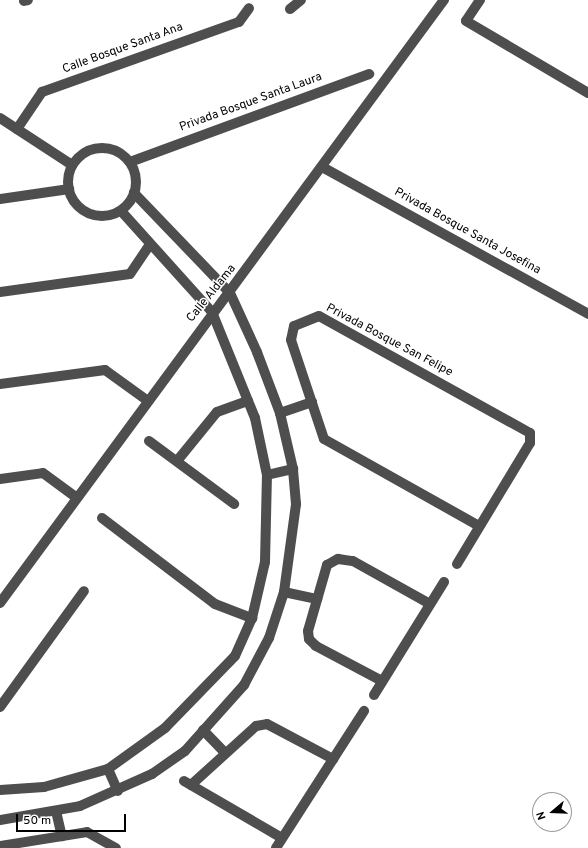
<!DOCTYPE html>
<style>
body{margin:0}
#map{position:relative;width:588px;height:848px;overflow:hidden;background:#fff;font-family:Overpass,sans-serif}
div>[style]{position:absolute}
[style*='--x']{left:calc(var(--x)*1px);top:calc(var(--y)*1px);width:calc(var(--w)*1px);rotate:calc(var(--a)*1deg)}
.minor>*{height:10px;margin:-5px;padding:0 5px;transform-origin:5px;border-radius:5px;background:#4e4e4e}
.minor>.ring{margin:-5px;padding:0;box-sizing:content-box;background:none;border:10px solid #4e4e4e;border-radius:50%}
span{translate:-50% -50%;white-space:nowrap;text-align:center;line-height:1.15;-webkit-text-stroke:3px #fff;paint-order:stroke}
.street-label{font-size:12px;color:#000}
.north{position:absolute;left:532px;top:792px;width:40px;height:40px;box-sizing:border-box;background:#fff;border:1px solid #999;border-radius:50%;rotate:251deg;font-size:11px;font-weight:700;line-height:16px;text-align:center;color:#000}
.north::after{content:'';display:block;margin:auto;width:14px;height:18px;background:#000;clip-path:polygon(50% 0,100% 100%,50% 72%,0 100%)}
.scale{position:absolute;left:16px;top:814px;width:110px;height:18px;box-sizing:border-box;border:2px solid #000;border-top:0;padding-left:5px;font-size:12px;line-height:14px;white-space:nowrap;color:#000;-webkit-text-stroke:3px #fff;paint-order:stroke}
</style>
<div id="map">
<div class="minor">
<div style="--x:480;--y:0;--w:25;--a:124"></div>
<div style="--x:466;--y:21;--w:142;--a:30.5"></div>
<div style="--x:24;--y:1;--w:4;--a:-14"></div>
<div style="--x:290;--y:9;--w:14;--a:-39"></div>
<div style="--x:0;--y:118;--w:86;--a:33.1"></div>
<div style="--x:17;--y:129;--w:45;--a:-56"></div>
<div style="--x:42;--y:92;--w:209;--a:-19.6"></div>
<div style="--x:239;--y:22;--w:17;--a:-54"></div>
<div class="ring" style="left:68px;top:148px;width:58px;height:58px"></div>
<div style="--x:130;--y:162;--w:255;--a:-20.2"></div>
<div style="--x:324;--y:168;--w:302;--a:28.9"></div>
<div style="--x:0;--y:199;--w:70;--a:-8.2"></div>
<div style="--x:0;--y:292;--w:131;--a:-7.9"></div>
<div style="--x:130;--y:274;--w:36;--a:-56"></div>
<div style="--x:0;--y:384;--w:106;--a:-7.6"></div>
<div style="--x:105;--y:370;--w:53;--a:35.8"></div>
<div style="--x:280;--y:413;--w:34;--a:-19"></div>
<div style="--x:149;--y:441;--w:106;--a:36.5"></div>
<div style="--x:177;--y:461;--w:63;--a:-50.8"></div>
<div style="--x:217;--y:412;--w:33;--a:-20"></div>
<div style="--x:267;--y:475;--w:27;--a:-13"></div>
<div style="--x:0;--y:479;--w:43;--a:-7.9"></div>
<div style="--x:43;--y:473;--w:42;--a:36.3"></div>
<div style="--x:102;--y:518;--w:142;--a:37.3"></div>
<div style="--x:215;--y:604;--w:40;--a:21"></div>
<div style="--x:457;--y:564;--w:141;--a:-58.9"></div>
<div style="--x:530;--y:443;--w:10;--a:-90"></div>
<div style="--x:530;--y:433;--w:241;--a:-151"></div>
<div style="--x:319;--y:316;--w:27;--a:158"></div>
<div style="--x:294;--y:326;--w:14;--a:102"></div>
<div style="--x:291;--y:340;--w:104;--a:71.6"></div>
<div style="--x:324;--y:439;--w:178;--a:29.3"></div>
<div style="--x:284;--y:592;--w:34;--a:12"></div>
<div style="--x:0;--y:603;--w:749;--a:-53.64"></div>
<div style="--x:382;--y:681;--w:75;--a:-152.1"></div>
<div style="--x:316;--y:646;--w:10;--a:-135"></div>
<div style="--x:309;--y:639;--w:8;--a:-97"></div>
<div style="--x:308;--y:631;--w:69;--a:-73.9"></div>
<div style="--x:327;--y:565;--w:13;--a:-29"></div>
<div style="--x:338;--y:559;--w:15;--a:8"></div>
<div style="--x:353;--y:561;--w:88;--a:29.2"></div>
<div style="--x:374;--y:695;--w:133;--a:-58.2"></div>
<div style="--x:0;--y:707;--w:143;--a:-54.1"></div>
<div style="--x:203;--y:730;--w:32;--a:46"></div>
<div style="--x:108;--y:769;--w:24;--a:66"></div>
<div style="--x:184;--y:781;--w:113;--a:30.2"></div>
<div style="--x:191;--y:785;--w:88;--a:-42.2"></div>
<div style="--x:256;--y:726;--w:11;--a:-10"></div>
<div style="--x:267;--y:724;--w:75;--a:27.9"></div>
<div style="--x:0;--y:790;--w:44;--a:-3.9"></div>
<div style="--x:44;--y:787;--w:66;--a:-15.7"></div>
<div style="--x:108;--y:769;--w:70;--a:-35.7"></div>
<div style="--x:165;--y:728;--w:100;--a:-45.8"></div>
<div style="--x:235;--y:656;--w:42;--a:-65.9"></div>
<div style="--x:252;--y:618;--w:57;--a:-76.9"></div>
<div style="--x:265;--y:562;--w:87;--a:-88.7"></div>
<div style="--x:267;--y:475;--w:58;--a:-101.9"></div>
<div style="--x:255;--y:418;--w:114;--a:-112.1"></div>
<div style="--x:212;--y:312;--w:136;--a:-132"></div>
<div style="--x:56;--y:811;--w:26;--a:77"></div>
<div style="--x:0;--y:820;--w:81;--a:-9.9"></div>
<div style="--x:80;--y:806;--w:79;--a:-24"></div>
<div style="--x:152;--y:774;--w:40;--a:-34.9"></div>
<div style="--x:185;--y:751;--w:89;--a:-48.2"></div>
<div style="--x:244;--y:685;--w:53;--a:-62"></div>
<div style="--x:269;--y:638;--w:48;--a:-71.9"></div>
<div style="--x:284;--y:592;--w:89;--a:-82.2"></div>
<div style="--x:296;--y:504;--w:35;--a:-95"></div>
<div style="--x:293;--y:469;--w:57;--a:-103.1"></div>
<div style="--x:280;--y:413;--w:65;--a:-110.7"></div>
<div style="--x:257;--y:352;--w:65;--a:-114.6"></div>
<div style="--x:230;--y:293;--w:139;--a:-133.8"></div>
<div style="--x:0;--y:846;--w:88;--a:-9.1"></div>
<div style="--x:87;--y:832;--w:33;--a:29"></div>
<div style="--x:276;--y:848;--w:163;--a:-57.3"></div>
</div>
<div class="street-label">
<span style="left:123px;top:49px;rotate:-20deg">Calle Bosque Santa Ana</span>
<span style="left:251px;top:103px;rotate:-20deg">Privada Bosque Santa Laura</span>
<span style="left:467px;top:232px;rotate:29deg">Privada Bosque Santa Josefina</span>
<span style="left:212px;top:294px;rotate:-51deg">Calle Aldama</span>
<span style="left:389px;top:341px;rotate:28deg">Privada Bosque San Felipe</span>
</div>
<div class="north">N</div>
<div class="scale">50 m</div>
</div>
